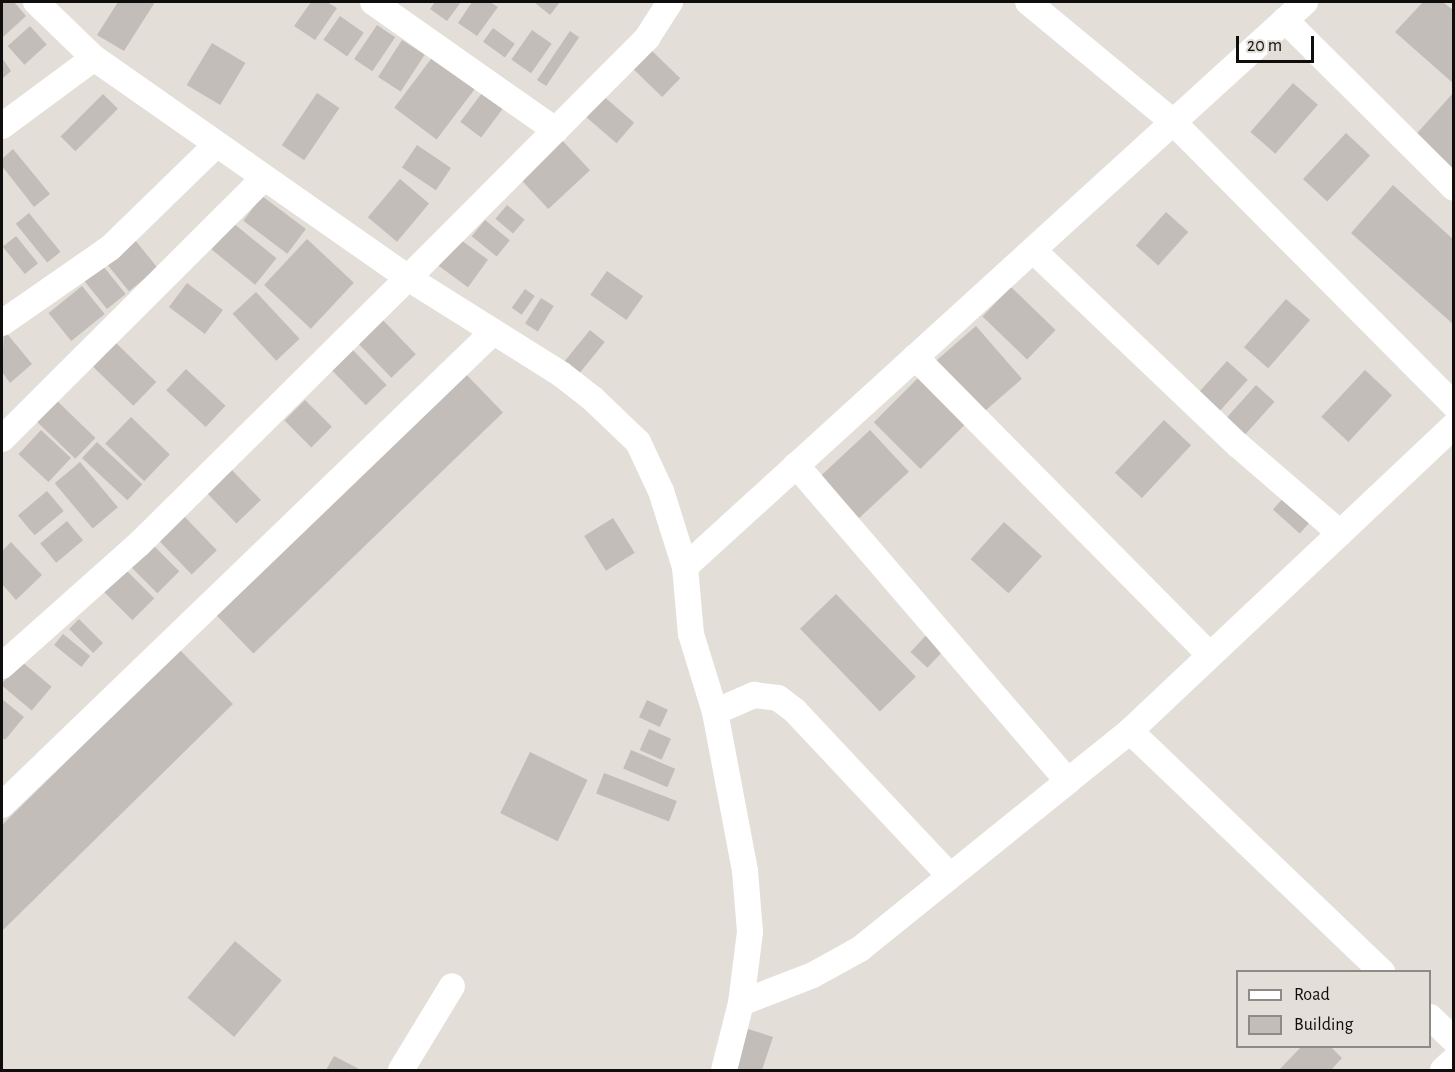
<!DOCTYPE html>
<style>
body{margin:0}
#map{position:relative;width:1455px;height:1072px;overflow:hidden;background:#e3ded8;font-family:"Alegreya Sans",sans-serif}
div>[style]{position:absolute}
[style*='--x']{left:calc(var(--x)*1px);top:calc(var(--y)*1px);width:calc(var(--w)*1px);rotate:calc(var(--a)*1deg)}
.building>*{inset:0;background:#c3bdb9;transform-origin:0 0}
.minor>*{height:26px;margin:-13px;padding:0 13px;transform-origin:13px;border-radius:13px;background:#fff}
span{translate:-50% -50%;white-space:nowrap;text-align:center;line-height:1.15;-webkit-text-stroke:4.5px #e3ded8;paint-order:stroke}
.frame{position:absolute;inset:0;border:3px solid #0f0e0c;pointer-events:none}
.legend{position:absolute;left:1236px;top:970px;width:195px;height:78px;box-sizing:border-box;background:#e3ded8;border:2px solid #8e8b86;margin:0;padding:8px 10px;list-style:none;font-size:18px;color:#0f0e0c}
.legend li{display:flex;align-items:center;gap:12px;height:30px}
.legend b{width:30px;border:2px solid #8e8b86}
.scale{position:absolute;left:1236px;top:36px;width:78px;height:27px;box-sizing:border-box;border:3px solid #0f0e0c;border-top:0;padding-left:8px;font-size:18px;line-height:21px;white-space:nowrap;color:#0f0e0c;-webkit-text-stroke:4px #e3ded8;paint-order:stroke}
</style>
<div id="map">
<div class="building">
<div style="clip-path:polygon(2px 2px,14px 2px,26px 16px,2px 38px)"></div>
<div style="clip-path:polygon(118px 2px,155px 2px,124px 51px,97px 35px)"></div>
<div style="clip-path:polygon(311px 2px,327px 2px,337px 8px,315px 40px,294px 26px)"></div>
<div style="clip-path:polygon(435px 2px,461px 2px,447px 21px,430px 9px)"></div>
<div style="clip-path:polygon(472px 2px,490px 2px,498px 7px,477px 36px,458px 23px)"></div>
<div style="clip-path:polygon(534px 2px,560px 2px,550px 15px)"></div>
<div style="clip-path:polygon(1423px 2px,1443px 2px,1454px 11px,1454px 84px,1395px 32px)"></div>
<div style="left:340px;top:16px;width:29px;height:29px;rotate:35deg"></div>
<div style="left:377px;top:25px;width:22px;height:41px;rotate:34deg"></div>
<div style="left:30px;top:26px;width:25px;height:30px;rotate:48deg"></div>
<div style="left:493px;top:28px;width:27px;height:17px;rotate:36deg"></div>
<div style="left:532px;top:30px;width:24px;height:36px;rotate:35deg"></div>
<div style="left:570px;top:31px;width:11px;height:59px;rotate:34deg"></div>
<div style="left:402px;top:40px;width:27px;height:44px;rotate:33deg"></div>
<div style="left:212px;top:43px;width:39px;height:49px;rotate:31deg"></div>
<div style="left:650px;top:49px;width:42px;height:26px;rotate:44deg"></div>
<div style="left:437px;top:51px;width:53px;height:71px;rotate:37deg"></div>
<div style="clip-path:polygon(2px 58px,11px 71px,2px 79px)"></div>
<div style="left:1293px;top:83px;width:33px;height:65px;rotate:41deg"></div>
<div style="left:485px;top:89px;width:26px;height:41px;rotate:37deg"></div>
<div style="clip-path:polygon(1454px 92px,1454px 178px,1411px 140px)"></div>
<div style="left:317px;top:93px;width:27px;height:63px;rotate:34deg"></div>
<div style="left:103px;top:94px;width:21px;height:60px;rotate:45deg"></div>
<div style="left:601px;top:94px;width:44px;height:27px;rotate:41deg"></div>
<div style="left:1346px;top:133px;width:33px;height:63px;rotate:43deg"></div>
<div style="left:560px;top:138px;width:44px;height:57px;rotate:47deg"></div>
<div style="left:417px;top:145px;width:41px;height:27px;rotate:34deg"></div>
<div style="clip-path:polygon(13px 149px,50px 194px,34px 207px,2px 166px,2px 159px)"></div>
<div style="left:400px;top:179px;width:38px;height:50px;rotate:40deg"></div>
<div style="clip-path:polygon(1393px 185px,1454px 240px,1454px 325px,1351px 233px)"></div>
<div style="left:262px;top:196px;width:55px;height:31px;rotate:37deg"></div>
<div style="left:507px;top:205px;width:23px;height:18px;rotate:40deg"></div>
<div style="left:1166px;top:212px;width:30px;height:45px;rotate:42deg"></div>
<div style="left:29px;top:213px;width:50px;height:17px;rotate:51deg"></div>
<div style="left:485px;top:220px;width:32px;height:21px;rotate:39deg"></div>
<div style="left:233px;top:223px;width:56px;height:34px;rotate:39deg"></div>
<div style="left:454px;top:235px;width:42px;height:34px;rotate:36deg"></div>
<div style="left:16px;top:236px;width:35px;height:17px;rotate:51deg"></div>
<div style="left:307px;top:239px;width:64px;height:63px;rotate:43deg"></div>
<div style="left:135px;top:240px;width:36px;height:37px;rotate:51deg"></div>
<div style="left:103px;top:266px;width:36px;height:24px;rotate:51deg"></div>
<div style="left:607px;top:271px;width:44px;height:29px;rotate:35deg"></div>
<div style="left:187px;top:283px;width:45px;height:30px;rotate:37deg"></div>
<div style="left:82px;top:286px;width:36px;height:43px;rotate:51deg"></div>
<div style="left:1011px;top:287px;width:62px;height:41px;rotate:44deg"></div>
<div style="left:525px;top:289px;width:12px;height:23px;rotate:35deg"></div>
<div style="left:256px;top:292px;width:64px;height:32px;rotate:47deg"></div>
<div style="left:541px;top:298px;width:15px;height:30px;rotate:32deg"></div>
<div style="left:1286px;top:299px;width:32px;height:64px;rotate:41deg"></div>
<div style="left:379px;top:316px;width:53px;height:34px;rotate:46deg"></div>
<div style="left:976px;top:326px;width:70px;height:57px;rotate:49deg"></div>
<div style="clip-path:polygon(4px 330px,32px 364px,10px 383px,2px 372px)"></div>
<div style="left:590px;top:330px;width:19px;height:41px;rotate:39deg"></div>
<div style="left:116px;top:343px;width:56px;height:33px;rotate:44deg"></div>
<div style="left:347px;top:344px;width:57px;height:29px;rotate:46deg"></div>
<div style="left:1227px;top:361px;width:28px;height:44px;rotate:42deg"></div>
<div style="left:186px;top:369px;width:54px;height:29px;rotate:43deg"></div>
<div style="left:462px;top:370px;width:59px;height:347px;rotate:46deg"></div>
<div style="left:1365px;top:370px;width:37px;height:64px;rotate:43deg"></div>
<div style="left:919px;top:377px;width:66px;height:64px;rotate:45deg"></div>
<div style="left:1256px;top:385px;width:25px;height:45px;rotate:42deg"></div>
<div style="left:53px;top:397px;width:59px;height:29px;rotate:44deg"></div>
<div style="left:305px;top:400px;width:38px;height:29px;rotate:45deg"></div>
<div style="left:131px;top:417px;width:54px;height:37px;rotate:44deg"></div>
<div style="left:1164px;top:420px;width:37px;height:72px;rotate:43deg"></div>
<div style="left:41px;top:430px;width:41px;height:33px;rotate:43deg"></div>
<div style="left:870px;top:430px;width:57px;height:69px;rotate:47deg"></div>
<div style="left:97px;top:442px;width:62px;height:22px;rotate:43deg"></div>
<div style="left:80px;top:462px;width:59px;height:33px;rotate:50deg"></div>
<div style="left:231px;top:469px;width:43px;height:34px;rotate:46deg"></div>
<div style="left:47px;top:491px;width:26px;height:38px;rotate:50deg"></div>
<div style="left:1285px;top:496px;width:36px;height:18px;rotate:42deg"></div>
<div style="left:180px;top:512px;width:53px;height:35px;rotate:46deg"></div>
<div style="left:613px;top:518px;width:41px;height:34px;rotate:58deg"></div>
<div style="left:67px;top:521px;width:25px;height:35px;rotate:50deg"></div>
<div style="left:1004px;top:522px;width:51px;height:50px;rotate:42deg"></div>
<div style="clip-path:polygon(11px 542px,42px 575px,16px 600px,2px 584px,2px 551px)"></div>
<div style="left:151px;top:543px;width:40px;height:31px;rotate:45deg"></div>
<div style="left:126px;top:570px;width:40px;height:31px;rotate:45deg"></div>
<div style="left:836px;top:594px;width:115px;height:50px;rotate:46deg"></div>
<div style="left:79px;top:619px;width:34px;height:14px;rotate:45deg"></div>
<div style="left:931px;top:630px;width:23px;height:30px;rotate:43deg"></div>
<div style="left:63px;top:634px;width:35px;height:14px;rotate:39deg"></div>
<div style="clip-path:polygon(180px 650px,233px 704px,2px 931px,2px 825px)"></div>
<div style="left:21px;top:661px;width:40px;height:31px;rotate:40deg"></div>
<div style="clip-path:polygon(2px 699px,24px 717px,5px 740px,2px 737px)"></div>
<div style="left:647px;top:700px;width:23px;height:19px;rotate:25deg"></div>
<div style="left:649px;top:729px;width:24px;height:23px;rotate:24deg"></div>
<div style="left:631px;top:750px;width:48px;height:20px;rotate:23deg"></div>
<div style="left:530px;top:752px;width:64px;height:68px;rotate:26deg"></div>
<div style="left:604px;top:773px;width:78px;height:22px;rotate:21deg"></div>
<div style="left:235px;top:941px;width:61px;height:74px;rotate:40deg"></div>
<div style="clip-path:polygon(748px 1029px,773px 1037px,762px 1070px,735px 1070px)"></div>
<div style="clip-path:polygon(1302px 1046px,1330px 1046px,1342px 1058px,1331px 1070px,1279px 1070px)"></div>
<div style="clip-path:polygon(334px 1056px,361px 1070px,326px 1070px)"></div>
</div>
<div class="minor">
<div style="--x:36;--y:2;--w:81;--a:44"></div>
<div style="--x:94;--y:58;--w:383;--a:35"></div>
<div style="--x:408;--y:278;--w:181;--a:32.1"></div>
<div style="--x:561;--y:374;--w:41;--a:38"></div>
<div style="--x:593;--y:399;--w:62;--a:43.7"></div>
<div style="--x:638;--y:442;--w:54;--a:64.9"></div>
<div style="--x:661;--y:491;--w:80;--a:72.5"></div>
<div style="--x:685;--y:567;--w:67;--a:84.9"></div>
<div style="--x:691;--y:634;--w:82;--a:72.9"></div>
<div style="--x:715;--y:712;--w:162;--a:79.3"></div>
<div style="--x:745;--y:871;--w:61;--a:85.3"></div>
<div style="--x:750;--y:932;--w:72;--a:97.2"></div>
<div style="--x:741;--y:1003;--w:69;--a:104.2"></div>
<div style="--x:373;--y:2;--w:223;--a:35.1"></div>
<div style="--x:1028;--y:2;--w:188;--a:39.6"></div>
<div style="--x:1173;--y:122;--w:399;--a:45.2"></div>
<div style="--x:1285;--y:20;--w:238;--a:44.8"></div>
<div style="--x:2;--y:126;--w:114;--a:-36.5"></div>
<div style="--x:1033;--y:250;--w:283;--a:43.6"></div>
<div style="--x:1238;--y:445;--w:135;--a:40.8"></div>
<div style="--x:2;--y:323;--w:131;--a:-34.8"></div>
<div style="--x:110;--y:248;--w:146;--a:-44.2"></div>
<div style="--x:915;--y:357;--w:419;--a:45.3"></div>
<div style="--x:2;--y:439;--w:368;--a:-44.9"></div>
<div style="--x:796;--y:465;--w:417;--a:49.3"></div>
<div style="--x:685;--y:567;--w:839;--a:-42.34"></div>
<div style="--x:2;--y:666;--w:183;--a:-41.7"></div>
<div style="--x:139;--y:544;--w:378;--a:-44.7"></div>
<div style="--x:408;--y:278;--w:339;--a:-45.1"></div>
<div style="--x:647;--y:38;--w:43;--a:-57.4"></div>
<div style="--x:715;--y:712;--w:43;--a:-23.6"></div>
<div style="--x:754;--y:695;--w:24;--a:7"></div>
<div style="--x:778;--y:698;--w:21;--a:37"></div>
<div style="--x:795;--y:711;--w:226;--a:46.8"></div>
<div style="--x:1130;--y:731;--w:349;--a:43.7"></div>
<div style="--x:2;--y:805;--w:682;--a:-43.93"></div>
<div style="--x:741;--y:1003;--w:77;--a:-21.3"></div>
<div style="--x:813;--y:975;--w:54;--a:-29"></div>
<div style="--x:860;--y:949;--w:267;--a:-38.9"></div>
<div style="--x:1068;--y:781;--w:80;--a:-38.9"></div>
<div style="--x:1130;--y:731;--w:445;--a:-43.3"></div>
<div style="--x:1430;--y:1017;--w:33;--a:44"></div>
<div style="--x:401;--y:1070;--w:98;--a:-58.7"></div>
<div style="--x:1443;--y:1070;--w:15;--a:-42"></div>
</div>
<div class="frame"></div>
<ul class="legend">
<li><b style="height:8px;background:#fff"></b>Road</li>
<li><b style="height:16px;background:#c3bdb9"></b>Building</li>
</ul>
<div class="scale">20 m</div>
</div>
